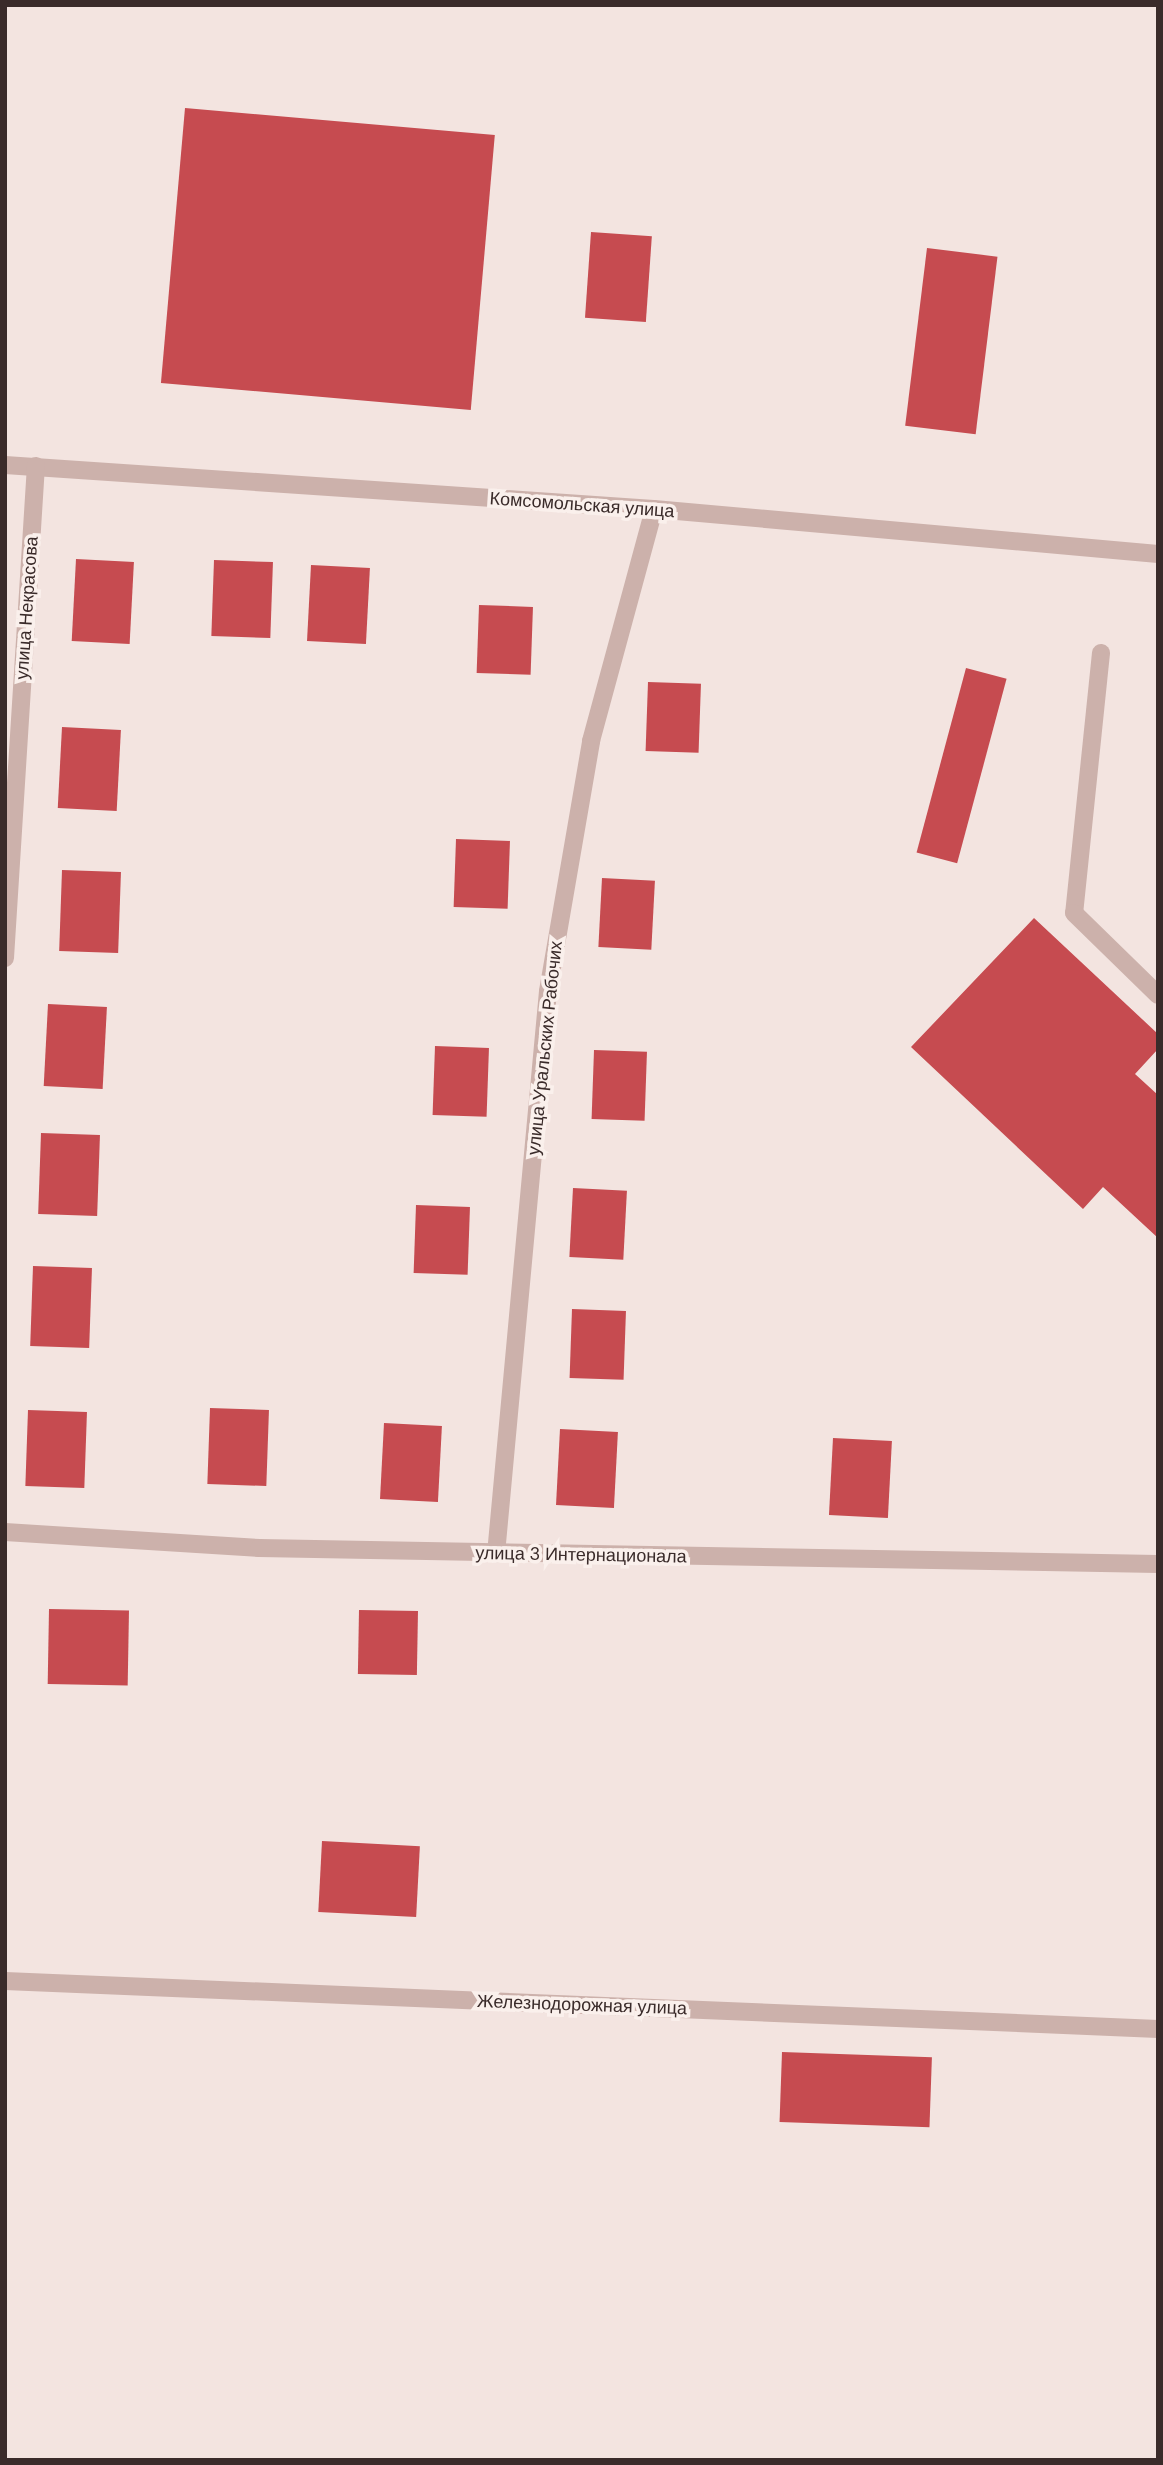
<!DOCTYPE html>
<meta charset="utf-8">
<style>
body{margin:0}
#map{position:relative;width:1163px;height:2465px;overflow:hidden;background:#f3e4e0;font-family:"DM Sans",sans-serif}
div>[style]{position:absolute}
[style*='--x']{left:calc(var(--x)*1px);top:calc(var(--y)*1px);width:calc(var(--w)*1px);rotate:calc(var(--a)*1deg)}
.building>*{inset:0;background:#c64b50;transform-origin:0 0}
.service>*{height:18px;margin:-9px;padding:0 9px;transform-origin:9px;border-radius:9px;background:#ccb1ab}
.minor>*{height:18px;margin:-9px;padding:0 9px;transform-origin:9px;border-radius:9px;background:#ccb1ab}
span{translate:-50% -50%;white-space:nowrap;text-align:center;line-height:1.15;-webkit-text-stroke:7px #faf0ec;paint-order:stroke}
.street-label{font-size:18px;color:#3a2b2a}
.frame{position:absolute;inset:0;border:7px solid #3a2b2a;pointer-events:none}
</style>
<div id="map">
<div class="building">
<div style="left:185px;top:108px;width:311px;height:276px;rotate:5deg"></div>
<div style="left:591px;top:232px;width:61px;height:86px;rotate:4deg"></div>
<div style="left:927px;top:248px;width:71px;height:179px;rotate:7deg"></div>
<div style="left:76px;top:559px;width:58px;height:82px;rotate:3deg"></div>
<div style="left:214px;top:560px;width:59px;height:76px;rotate:2deg"></div>
<div style="left:311px;top:565px;width:59px;height:76px;rotate:3deg"></div>
<div style="left:479px;top:605px;width:54px;height:68px;rotate:2deg"></div>
<div style="left:966px;top:668px;width:42px;height:191px;rotate:15deg"></div>
<div style="left:648px;top:682px;width:53px;height:69px;rotate:2deg"></div>
<div style="left:62px;top:727px;width:59px;height:81px;rotate:3deg"></div>
<div style="left:456px;top:839px;width:54px;height:68px;rotate:2deg"></div>
<div style="left:62px;top:870px;width:59px;height:81px;rotate:2deg"></div>
<div style="left:602px;top:878px;width:53px;height:69px;rotate:3deg"></div>
<div style="clip-path:polygon(1034px 918px,1158px 1034px,1158px 1049px,1135px 1074px,1158px 1095px,1158px 1238px,1103px 1187px,1083px 1209px,911px 1047px)"></div>
<div style="left:48px;top:1004px;width:59px;height:82px;rotate:3deg"></div>
<div style="left:435px;top:1046px;width:54px;height:69px;rotate:2deg"></div>
<div style="left:594px;top:1050px;width:53px;height:69px;rotate:2deg"></div>
<div style="left:41px;top:1133px;width:59px;height:81px;rotate:2deg"></div>
<div style="left:573px;top:1188px;width:54px;height:69px;rotate:3deg"></div>
<div style="left:416px;top:1205px;width:54px;height:68px;rotate:2deg"></div>
<div style="left:33px;top:1266px;width:59px;height:80px;rotate:2deg"></div>
<div style="left:572px;top:1309px;width:54px;height:69px;rotate:2deg"></div>
<div style="left:210px;top:1408px;width:59px;height:76px;rotate:2deg"></div>
<div style="left:28px;top:1410px;width:59px;height:76px;rotate:2deg"></div>
<div style="left:384px;top:1423px;width:58px;height:76px;rotate:3deg"></div>
<div style="left:560px;top:1429px;width:58px;height:76px;rotate:3deg"></div>
<div style="left:833px;top:1438px;width:59px;height:77px;rotate:3deg"></div>
<div style="left:49px;top:1609px;width:80px;height:75px;rotate:1deg"></div>
<div style="left:359px;top:1610px;width:59px;height:64px;rotate:1deg"></div>
<div style="left:322px;top:1841px;width:98px;height:71px;rotate:3deg"></div>
<div style="left:782px;top:2052px;width:150px;height:70px;rotate:2deg"></div>
</div>
<div class="service">
<div style="--x:1101;--y:653;--w:261;--a:95.9"></div>
<div style="--x:1074;--y:913;--w:117;--a:44.3"></div>
</div>
<div class="minor">
<div style="--x:5;--y:465;--w:650;--a:3.88"></div>
<div style="--x:654;--y:509;--w:506;--a:5.1"></div>
<div style="--x:5;--y:958;--w:493;--a:-86.4"></div>
<div style="--x:5;--y:1532;--w:255;--a:3.6"></div>
<div style="--x:259;--y:1548;--w:899;--a:1.02"></div>
<div style="--x:496;--y:1554;--w:565;--a:-84.72"></div>
<div style="--x:548;--y:991;--w:254;--a:-80.2"></div>
<div style="--x:591;--y:741;--w:240;--a:-74.8"></div>
<div style="--x:5;--y:1981;--w:1154;--a:2.38"></div>
</div>
<div class="street-label">
<span style="left:582px;top:505px;rotate:4deg">Комсомольская улица</span>
<span style="left:27px;top:608px;rotate:-86deg">улица Некрасова</span>
<span style="left:545px;top:1048px;rotate:-84deg">улица Уральских Рабочих</span>
<span style="left:581px;top:1555px;rotate:1deg">улица 3 Интернационала</span>
<span style="left:582px;top:2005px;rotate:2deg">Железнодорожная улица</span>
</div>
<div class="frame"></div>
</div>
